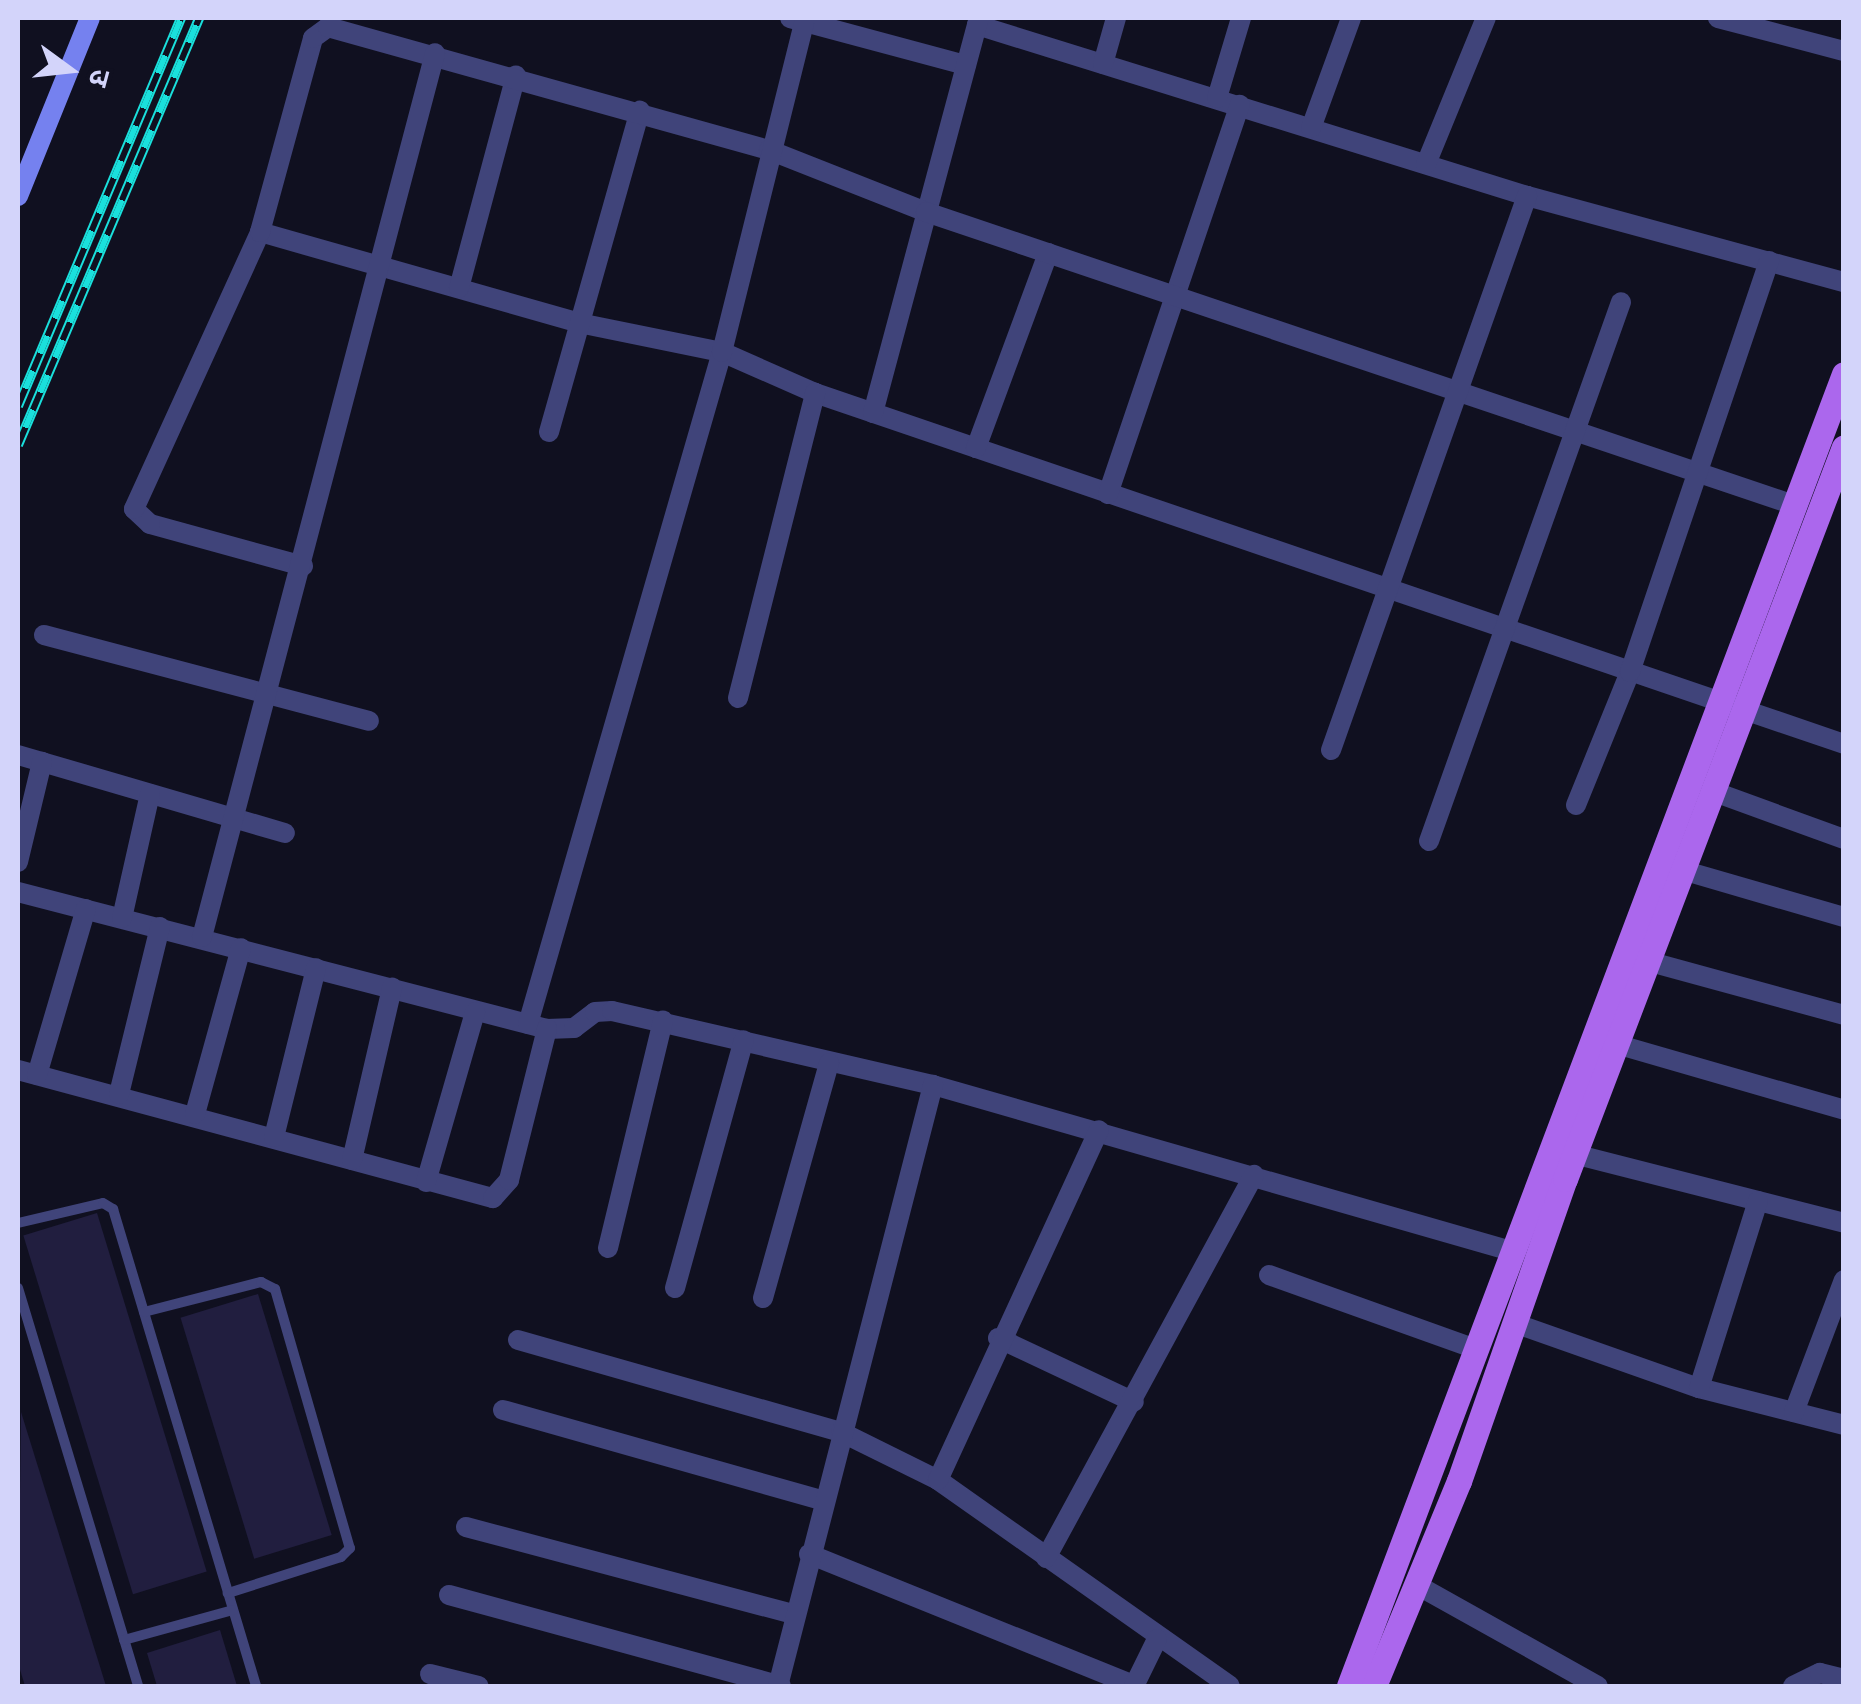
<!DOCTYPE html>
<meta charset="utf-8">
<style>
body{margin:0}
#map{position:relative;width:1861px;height:1704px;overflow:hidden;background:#101020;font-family:Jost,"Noto Sans Devanagari",sans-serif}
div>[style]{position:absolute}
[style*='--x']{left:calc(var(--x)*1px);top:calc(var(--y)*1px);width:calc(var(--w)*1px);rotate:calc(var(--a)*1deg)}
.building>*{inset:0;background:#211e3f;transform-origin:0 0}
.lane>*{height:10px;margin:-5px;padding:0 5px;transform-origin:5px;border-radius:5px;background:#40447a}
.street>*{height:20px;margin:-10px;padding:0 10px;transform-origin:10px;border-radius:10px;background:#40447a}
.secondary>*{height:20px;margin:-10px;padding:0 10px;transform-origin:10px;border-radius:10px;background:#7581ef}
.primary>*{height:25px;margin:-12.5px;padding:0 12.5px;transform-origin:12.5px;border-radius:12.5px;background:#ab67ed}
.rail>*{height:10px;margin-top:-5px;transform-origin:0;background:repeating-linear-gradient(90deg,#101020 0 19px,#1ae0dc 0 38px);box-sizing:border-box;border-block:2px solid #1ae0dc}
span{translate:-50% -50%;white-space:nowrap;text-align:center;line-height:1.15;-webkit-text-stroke:8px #101020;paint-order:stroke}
.frame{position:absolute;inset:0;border:20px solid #d3d4fa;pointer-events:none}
.north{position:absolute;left:20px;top:20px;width:100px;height:100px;-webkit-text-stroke:8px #101020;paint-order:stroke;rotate:105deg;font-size:28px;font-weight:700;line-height:40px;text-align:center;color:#d3d4fa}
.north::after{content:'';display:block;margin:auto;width:35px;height:45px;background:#d3d4fa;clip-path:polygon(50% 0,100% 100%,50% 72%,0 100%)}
</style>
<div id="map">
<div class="building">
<div style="left:97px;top:1213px;width:375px;height:77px;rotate:73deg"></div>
<div style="left:258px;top:1294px;width:252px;height:81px;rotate:73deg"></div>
<div style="clip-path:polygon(21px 1412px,106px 1686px,25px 1686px,18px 1663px)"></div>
<div style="clip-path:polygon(220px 1630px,237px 1686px,157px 1686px,147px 1653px)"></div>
</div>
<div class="lane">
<div style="--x:18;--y:1223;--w:87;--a:-13.2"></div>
<div style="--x:103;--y:1203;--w:12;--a:31"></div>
<div style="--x:113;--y:1209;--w:498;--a:73.3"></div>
<div style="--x:18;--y:1288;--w:416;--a:73.2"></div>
<div style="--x:144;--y:1312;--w:121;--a:-14.4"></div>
<div style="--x:261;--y:1282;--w:16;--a:27"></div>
<div style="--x:275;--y:1289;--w:270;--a:73.9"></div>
<div style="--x:350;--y:1548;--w:13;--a:135"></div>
<div style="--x:341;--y:1557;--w:119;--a:162.3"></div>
<div style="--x:124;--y:1640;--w:113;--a:-15.4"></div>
</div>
<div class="street">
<div style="--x:790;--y:18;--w:182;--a:15"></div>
<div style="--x:1718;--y:18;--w:130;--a:14.7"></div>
<div style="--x:977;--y:25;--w:576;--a:17.27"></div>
<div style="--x:1527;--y:196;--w:328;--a:15.2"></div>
<div style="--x:1103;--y:64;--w:48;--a:-74.2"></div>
<div style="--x:1217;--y:98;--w:84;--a:-73.3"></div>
<div style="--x:1311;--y:128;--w:117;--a:-70"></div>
<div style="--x:1426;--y:164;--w:158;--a:-67.7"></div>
<div style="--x:260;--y:232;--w:332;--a:15.9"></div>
<div style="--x:579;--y:323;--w:146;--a:11.5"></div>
<div style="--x:722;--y:352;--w:102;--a:23.8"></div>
<div style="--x:815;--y:393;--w:1087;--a:18.83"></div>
<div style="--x:459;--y:288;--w:220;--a:-75"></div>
<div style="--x:873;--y:413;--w:409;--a:-75"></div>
<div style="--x:549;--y:432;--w:334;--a:-74.2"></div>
<div style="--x:976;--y:448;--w:208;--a:-69.7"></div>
<div style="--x:1108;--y:494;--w:411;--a:-71.3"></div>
<div style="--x:303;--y:566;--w:159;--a:-164.6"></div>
<div style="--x:150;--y:524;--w:22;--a:-137"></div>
<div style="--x:134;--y:509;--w:304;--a:-65.5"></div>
<div style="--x:260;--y:232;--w:201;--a:-74.7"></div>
<div style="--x:313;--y:38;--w:19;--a:-36"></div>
<div style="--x:328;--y:27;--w:458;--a:15.6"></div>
<div style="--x:769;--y:150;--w:169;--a:21.5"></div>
<div style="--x:926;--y:212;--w:916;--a:18.65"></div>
<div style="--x:44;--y:635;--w:336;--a:14.8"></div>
<div style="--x:738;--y:698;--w:315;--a:-75.8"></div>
<div style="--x:1331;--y:750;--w:588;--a:-70.52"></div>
<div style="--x:18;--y:755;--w:278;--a:16.3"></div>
<div style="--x:1712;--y:791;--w:140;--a:20"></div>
<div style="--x:1576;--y:805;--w:144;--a:-67.9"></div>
<div style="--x:1630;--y:672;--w:434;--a:-71.3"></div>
<div style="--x:1429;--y:841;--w:572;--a:-70.39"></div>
<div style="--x:18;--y:862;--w:103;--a:-76.5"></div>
<div style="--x:1682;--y:870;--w:169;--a:16.2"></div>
<div style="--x:18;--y:892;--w:546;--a:14.52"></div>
<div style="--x:547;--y:1029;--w:27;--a:-2"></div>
<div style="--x:574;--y:1028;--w:26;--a:-37"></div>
<div style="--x:595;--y:1012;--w:17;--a:-3"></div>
<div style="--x:612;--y:1011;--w:329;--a:13"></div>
<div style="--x:933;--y:1085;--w:601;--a:16.02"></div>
<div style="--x:122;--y:918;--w:127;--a:-77.3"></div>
<div style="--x:202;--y:937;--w:914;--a:-75.23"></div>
<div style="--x:1647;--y:961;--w:204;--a:15.3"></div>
<div style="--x:528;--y:1024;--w:699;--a:-73.9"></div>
<div style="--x:722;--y:352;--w:339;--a:-76"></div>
<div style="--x:1616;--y:1044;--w:237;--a:16.1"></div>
<div style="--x:18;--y:1070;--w:492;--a:15.1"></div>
<div style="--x:493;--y:1198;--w:24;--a:-48"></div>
<div style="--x:509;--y:1180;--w:156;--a:-75.9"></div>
<div style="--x:37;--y:1075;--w:173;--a:-73.6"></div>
<div style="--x:119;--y:1094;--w:172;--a:-76.2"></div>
<div style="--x:195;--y:1114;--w:172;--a:-74.5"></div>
<div style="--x:274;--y:1137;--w:174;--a:-76"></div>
<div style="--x:1574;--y:1154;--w:279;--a:14.3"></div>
<div style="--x:352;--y:1160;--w:177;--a:-76.9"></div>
<div style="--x:426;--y:1182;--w:177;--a:-73.9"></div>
<div style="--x:608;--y:1248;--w:234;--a:-76.4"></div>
<div style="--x:1269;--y:1275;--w:220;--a:19.7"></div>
<div style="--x:675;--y:1288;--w:257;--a:-74.5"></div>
<div style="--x:763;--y:1298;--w:244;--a:-74.3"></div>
<div style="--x:1514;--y:1323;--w:196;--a:19.4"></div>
<div style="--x:1699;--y:1388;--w:150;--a:14.3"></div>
<div style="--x:998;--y:1338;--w:150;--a:25.2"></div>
<div style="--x:518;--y:1340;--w:336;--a:15.9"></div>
<div style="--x:841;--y:1432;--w:108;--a:26.3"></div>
<div style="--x:938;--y:1480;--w:357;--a:35.2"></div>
<div style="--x:1699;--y:1388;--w:196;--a:-72.5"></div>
<div style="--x:503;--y:1410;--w:331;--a:15.8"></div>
<div style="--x:1794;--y:1412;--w:141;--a:-69.3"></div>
<div style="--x:938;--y:1480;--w:385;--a:-65.3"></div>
<div style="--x:466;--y:1527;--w:339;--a:14.9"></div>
<div style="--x:809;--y:1554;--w:352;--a:22"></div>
<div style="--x:1046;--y:1558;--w:436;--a:-61.5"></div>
<div style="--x:1417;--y:1585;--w:207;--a:29.2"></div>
<div style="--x:449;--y:1595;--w:344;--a:15.3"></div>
<div style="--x:430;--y:1674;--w:50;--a:13.8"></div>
<div style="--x:778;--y:1686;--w:621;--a:-75.54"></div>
<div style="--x:1134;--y:1686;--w:52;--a:-63.9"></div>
<div style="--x:1793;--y:1686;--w:30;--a:-26"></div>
<div style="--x:1820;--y:1673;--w:25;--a:14"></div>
</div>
<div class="secondary">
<div style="--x:18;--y:196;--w:192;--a:-68"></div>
</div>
<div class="primary">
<div style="--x:1349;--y:1686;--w:1402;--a:-69.33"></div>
<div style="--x:1374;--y:1686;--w:222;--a:-67.5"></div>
<div style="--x:1459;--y:1481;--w:320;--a:-70.7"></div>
<div style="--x:1565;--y:1179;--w:783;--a:-69.14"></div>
</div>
<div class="rail">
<div style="--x:18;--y:406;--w:421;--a:-67.2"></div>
<div style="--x:18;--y:445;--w:464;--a:-67"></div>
</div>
<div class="frame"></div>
<div class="north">उ</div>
</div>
